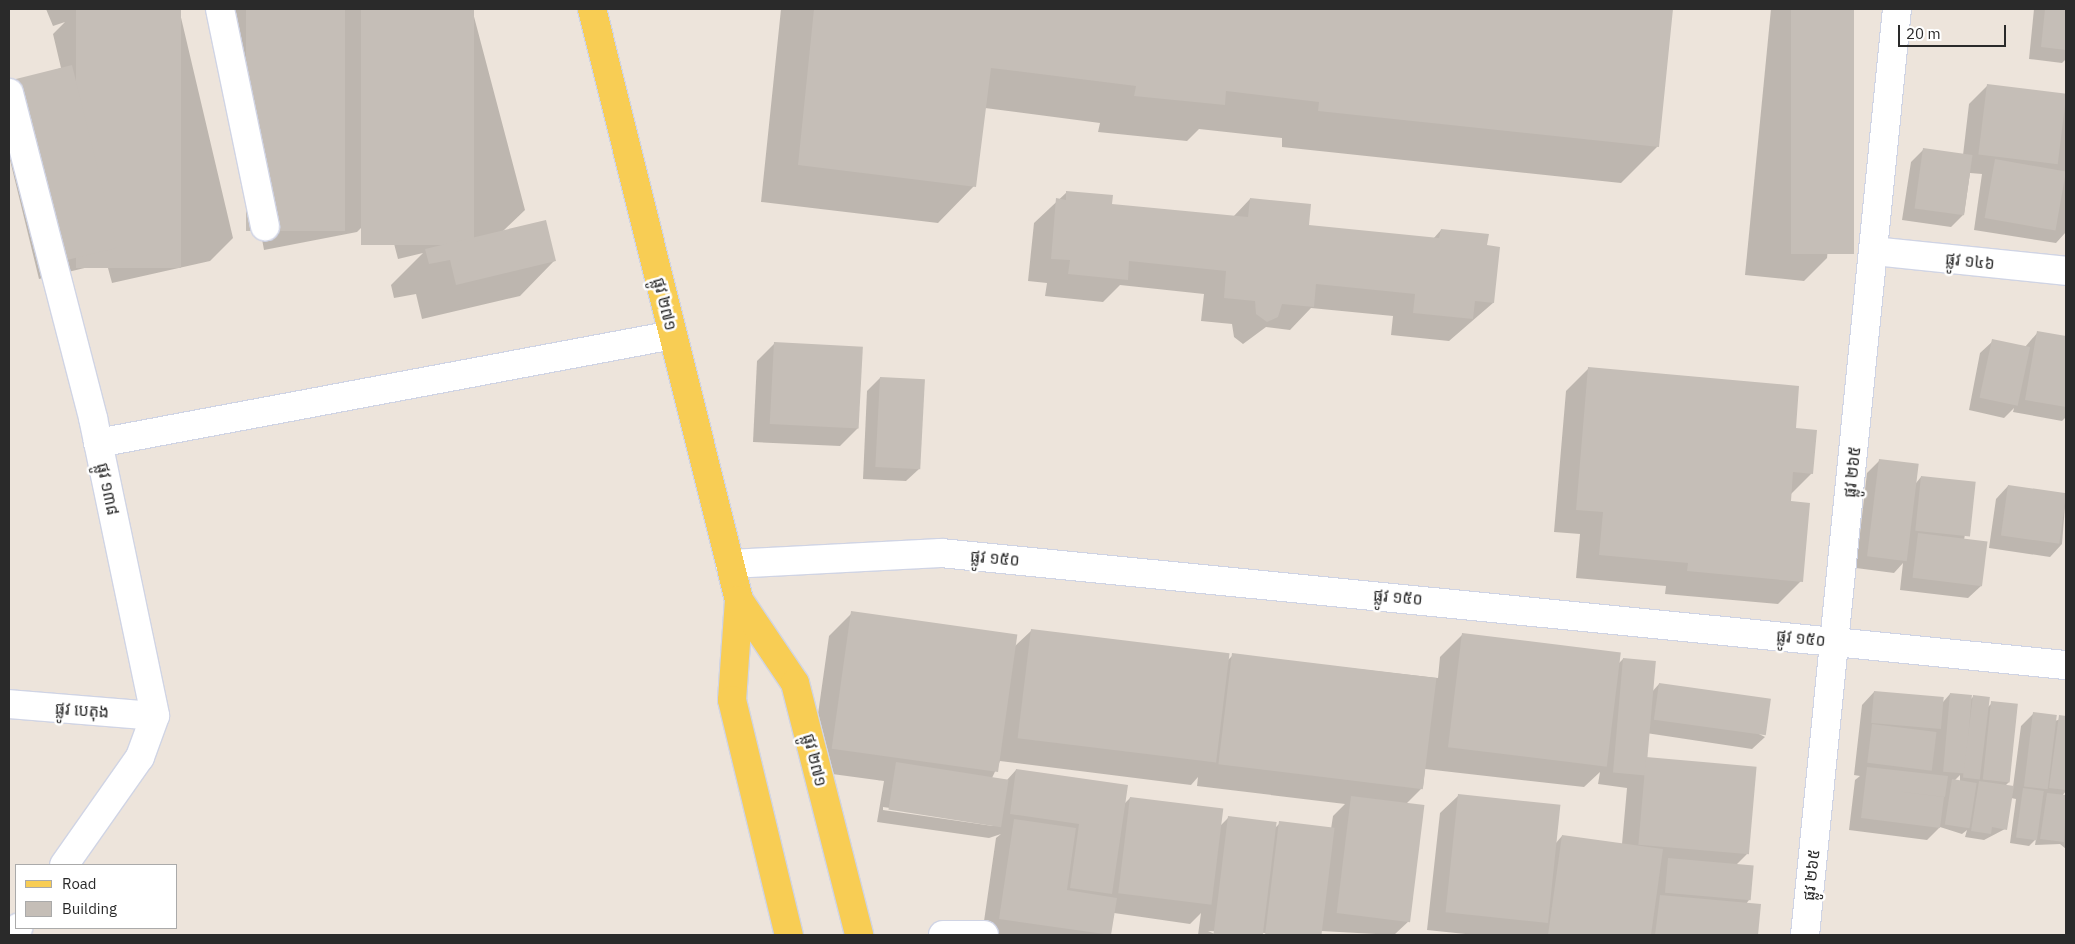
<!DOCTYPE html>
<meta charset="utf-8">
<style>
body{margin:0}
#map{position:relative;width:2075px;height:944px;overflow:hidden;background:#ede4db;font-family:"IBM Plex Sans","Noto Sans Khmer",sans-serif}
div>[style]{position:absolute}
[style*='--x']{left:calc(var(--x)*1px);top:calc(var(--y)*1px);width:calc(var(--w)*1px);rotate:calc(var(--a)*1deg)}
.shadow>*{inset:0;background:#0003}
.building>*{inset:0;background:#c5beb7;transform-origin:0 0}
.roads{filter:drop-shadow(1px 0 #d0d4e4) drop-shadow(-1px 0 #d0d4e4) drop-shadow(0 1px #d0d4e4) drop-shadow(0 -1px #d0d4e4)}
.minor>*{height:28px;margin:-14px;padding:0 14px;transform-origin:14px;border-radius:14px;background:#fff}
.primary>*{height:28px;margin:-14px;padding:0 14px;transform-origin:14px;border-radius:14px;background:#f8cd54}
span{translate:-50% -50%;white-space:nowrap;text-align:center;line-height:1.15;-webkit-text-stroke:5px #fff;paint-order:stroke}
.street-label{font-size:16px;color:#2a2a2a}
.frame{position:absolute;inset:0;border:10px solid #2a2a2a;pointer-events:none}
.legend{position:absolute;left:15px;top:864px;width:162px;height:65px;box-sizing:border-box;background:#fff;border:1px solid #aaa;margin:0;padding:6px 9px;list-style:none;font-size:15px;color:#2a2a2a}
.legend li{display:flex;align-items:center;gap:10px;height:25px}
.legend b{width:25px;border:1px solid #aaa}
.scale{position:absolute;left:1898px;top:25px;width:108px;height:22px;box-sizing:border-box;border:2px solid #2a2a2a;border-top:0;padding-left:6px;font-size:15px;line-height:18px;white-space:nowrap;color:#2a2a2a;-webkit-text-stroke:4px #fff;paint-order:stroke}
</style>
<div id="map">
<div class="shadow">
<div style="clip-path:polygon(46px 9px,179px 9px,233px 238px,210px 261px,112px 283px,105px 257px,97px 265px,39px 279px,9px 156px,9px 84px,61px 68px,53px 34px,65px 22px,53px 26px)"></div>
<div style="clip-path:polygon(220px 9px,472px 9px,525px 210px,502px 232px,554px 261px,520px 296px,422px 319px,416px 294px,394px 298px,391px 285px,423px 253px,398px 259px,377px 178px,380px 209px,357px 232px,264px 250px)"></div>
<div style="clip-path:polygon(781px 9px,1659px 9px,1672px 10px,1658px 146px,1621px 183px,1282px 147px,1282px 138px,1199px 129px,1187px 141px,1098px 132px,1100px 123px,985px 108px,974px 186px,938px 223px,761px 202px)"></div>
<div style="clip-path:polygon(1771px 9px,1852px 9px,1827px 258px,1804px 281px,1745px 275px)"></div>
<div style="clip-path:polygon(2034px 9px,2066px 9px,2066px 59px,2062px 63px,2029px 59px)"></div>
<div style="clip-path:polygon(1987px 86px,2066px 95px,2066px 232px,2056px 243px,1974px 230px,1982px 174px,1970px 173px,1964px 214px,1951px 227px,1902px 220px,1911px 162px,1923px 150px,1963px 155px,1969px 104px)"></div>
<div style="clip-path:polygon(1067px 192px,1111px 205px,1233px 217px,1250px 199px,1308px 226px,1433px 239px,1441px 230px,1486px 246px,1493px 303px,1449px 341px,1391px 335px,1393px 316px,1311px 308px,1290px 330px,1266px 327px,1243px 344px,1234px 337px,1232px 324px,1201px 321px,1204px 294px,1120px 285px,1103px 302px,1045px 296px,1047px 283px,1028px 281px,1034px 223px)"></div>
<div style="clip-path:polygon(2038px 332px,2066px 337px,2066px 417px,2062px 421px,2013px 412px,2014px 408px,2004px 418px,1969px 410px,1980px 353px,1993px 341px,2025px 347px)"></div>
<div style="clip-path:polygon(775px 343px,858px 428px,840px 446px,753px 442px,757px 361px)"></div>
<div style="clip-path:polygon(1589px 368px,1794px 430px,1812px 473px,1790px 495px,1801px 581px,1778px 604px,1665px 594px,1666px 586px,1576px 578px,1580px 534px,1554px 532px,1566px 391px)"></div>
<div style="clip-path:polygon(880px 378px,919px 469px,906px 481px,863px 479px,867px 391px)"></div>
<div style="clip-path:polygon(1880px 460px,1916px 483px,1921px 477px,1974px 484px,1964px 540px,1981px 586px,1968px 598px,1900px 590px,1903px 563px,1894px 573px,1856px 568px,1867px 473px)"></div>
<div style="clip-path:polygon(2008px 486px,2066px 494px,2062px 544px,2050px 557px,1989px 548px,1996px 499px)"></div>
<div style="clip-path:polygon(evenodd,852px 613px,1015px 646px,1031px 631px,1227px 661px,1233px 655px,1438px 678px,1440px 657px,1463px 634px,1618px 664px,1623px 659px,1651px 693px,1659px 684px,1765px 737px,1752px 749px,1646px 733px,1643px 762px,1647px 758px,1747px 854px,1736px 865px,1749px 900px,1746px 904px,1760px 905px,1757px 935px,1475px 935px,1427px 930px,1440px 813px,1459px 795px,1555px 844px,1562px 836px,1622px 844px,1627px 788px,1598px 784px,1600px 772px,1584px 787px,1425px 769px,1423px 787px,1406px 804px,1410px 920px,1394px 935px,1321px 931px,1321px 935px,1208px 931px,1217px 935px,1198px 935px,1201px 913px,1190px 924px,1114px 913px,1110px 935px,982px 935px,996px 838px,1001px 834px,989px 838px,877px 822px,884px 781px,810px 771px,829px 636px,852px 613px,1000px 761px,1191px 785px,1198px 777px,1197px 786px,1345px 804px,1333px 816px,1331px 829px,1280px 823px,1275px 828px,1228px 818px,1219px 827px,1130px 798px,1124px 804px,1016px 770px,1007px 780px,992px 778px,1000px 761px,852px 613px,883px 807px,993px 823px,993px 826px,883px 810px,883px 807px)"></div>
<div style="clip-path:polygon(evenodd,1874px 692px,1943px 702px,1950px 694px,1970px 700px,1974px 696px,1988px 707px,1992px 703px,2017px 705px,2009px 782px,2005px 786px,2013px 787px,2021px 726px,2034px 713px,2055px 721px,2066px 717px,2066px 791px,2062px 796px,2066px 796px,2066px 849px,2060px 844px,2035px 845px,2036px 839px,2029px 846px,2010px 843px,2016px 799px,2011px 798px,2005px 829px,1984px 840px,1965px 837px,1967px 830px,1962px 834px,1940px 827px,1927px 840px,1849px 830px,1855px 780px,1860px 776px,1854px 775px,1862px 705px,1874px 692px,1960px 775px,1960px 782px,1954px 781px,1960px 775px)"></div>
</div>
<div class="building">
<div style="left:76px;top:9px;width:105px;height:259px"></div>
<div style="left:246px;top:9px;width:99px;height:222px"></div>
<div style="left:361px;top:9px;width:113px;height:236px"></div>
<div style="clip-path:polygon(814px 9px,1673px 9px,1659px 147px,1318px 111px,1319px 102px,1226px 91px,1225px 105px,1134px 96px,1136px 86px,991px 68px,976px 187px,798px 165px)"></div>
<div style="left:1791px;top:9px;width:63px;height:245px"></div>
<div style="clip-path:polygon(2045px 9px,2066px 9px,2066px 50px,2041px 47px)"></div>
<div style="left:72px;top:65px;width:188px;height:62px;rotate:76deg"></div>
<div style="left:1987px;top:84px;width:80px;height:71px;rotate:7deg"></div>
<div style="left:1923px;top:148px;width:50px;height:61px;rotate:8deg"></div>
<div style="left:1995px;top:159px;width:72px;height:60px;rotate:10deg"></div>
<div style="clip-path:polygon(1066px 191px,1113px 195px,1112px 204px,1248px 217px,1250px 198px,1311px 204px,1309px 225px,1439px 238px,1441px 229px,1489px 234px,1487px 245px,1500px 247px,1494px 303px,1475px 301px,1473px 319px,1413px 313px,1415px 294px,1316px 284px,1314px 307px,1282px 304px,1278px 317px,1267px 322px,1256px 314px,1255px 301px,1224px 298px,1226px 271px,1129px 261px,1128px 280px,1068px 274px,1070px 260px,1051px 259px,1056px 198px,1066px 200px)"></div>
<div style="clip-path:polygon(546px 220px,556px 261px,456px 285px,450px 260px,429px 264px,425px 249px)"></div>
<div style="clip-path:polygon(2037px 331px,2066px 336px,2066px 407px,2025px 400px)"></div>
<div style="left:1992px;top:339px;width:39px;height:60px;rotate:12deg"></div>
<div style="left:774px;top:342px;width:89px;height:82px;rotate:3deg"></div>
<div style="clip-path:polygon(1588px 367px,1799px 386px,1796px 428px,1817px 430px,1813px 474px,1793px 472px,1791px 501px,1810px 503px,1803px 582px,1687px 571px,1688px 563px,1599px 555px,1603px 512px,1576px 510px)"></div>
<div style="left:880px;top:377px;width:45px;height:90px;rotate:3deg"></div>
<div style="left:1879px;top:459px;width:40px;height:98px;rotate:7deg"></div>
<div style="left:1921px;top:476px;width:55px;height:55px;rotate:6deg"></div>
<div style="left:2008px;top:485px;width:59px;height:51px;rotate:8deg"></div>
<div style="left:1918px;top:533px;width:70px;height:45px;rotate:7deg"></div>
<div style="left:851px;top:611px;width:168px;height:139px;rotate:8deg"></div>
<div style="left:1031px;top:629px;width:200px;height:110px;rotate:7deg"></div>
<div style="left:1462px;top:633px;width:160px;height:115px;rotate:7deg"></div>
<div style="left:1232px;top:653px;width:206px;height:112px;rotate:7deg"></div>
<div style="left:1623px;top:658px;width:33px;height:115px;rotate:5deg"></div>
<div style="left:1659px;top:683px;width:113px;height:37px;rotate:8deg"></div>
<div style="left:1874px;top:691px;width:70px;height:32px;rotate:5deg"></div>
<div style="left:1950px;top:693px;width:22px;height:79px;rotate:5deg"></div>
<div style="left:1973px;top:695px;width:17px;height:83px;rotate:7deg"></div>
<div style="left:1991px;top:701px;width:27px;height:79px;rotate:6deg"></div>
<div style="left:2033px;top:712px;width:24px;height:75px;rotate:7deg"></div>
<div style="clip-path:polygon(2059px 715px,2066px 716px,2066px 790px,2049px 788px)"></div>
<div style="left:1872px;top:724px;width:65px;height:39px;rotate:7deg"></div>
<div style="left:1646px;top:757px;width:111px;height:88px;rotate:5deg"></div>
<div style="left:896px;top:762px;width:114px;height:48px;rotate:9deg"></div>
<div style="clip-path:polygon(1867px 767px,1948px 776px,1945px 797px,1886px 790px,1944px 797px,1940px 828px,1861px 818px)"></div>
<div style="clip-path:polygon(1016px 769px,1128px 785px,1112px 894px,1070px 888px,1079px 824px,1010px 814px)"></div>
<div style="left:1952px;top:779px;width:25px;height:46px;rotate:9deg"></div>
<div style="clip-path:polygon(1979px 781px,2014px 786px,2007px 830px,1992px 827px,1991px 834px,1971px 831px)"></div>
<div style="left:2023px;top:788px;width:21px;height:50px;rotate:8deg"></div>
<div style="clip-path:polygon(2047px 793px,2066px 795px,2064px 842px,2040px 839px)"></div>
<div style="left:1458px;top:794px;width:103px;height:119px;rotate:6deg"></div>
<div style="left:1351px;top:796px;width:74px;height:118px;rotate:7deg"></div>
<div style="left:1130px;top:797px;width:94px;height:97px;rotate:7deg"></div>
<div style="left:1228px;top:816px;width:49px;height:119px;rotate:7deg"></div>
<div style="clip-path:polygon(1014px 819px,1076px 828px,1067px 890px,1117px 898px,1111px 935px,999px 919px)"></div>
<div style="left:1279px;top:821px;width:56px;height:115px;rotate:7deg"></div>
<div style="clip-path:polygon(1562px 835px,1663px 849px,1651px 935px,1548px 935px)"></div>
<div style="left:1668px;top:858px;width:86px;height:35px;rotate:5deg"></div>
<div style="clip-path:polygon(1660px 895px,1761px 904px,1758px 935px,1655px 935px)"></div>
</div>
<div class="roads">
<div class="minor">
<div style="--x:220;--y:9;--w:222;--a:78.3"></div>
<div style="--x:9;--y:93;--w:336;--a:75.5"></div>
<div style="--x:93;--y:418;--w:304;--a:78.2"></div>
<div style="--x:155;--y:716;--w:44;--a:110.1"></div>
<div style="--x:140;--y:757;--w:132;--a:125.1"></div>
<div style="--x:1874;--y:251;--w:193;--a:5.9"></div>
<div style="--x:98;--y:443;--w:585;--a:-10.64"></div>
<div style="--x:730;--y:564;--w:211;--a:-3"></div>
<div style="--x:941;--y:553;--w:1131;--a:5.69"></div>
<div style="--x:9;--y:704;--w:146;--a:4.7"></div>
<div style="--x:13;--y:935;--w:9;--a:-54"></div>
<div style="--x:943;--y:935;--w:41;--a:0"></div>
<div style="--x:1805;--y:935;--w:931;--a:-84.33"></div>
</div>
<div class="primary">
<div style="--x:592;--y:9;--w:609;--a:76.03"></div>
<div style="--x:739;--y:600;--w:100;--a:94"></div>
<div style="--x:732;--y:700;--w:242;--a:76.4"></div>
<div style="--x:739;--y:600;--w:100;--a:56"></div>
<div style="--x:795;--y:683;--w:260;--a:75.7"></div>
</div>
</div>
<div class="street-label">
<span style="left:1970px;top:261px;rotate:6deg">ផ្លូវ ១៤៦</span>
<span style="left:665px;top:304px;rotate:76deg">ផ្លូវ ២៧១</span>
<span style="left:1852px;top:472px;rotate:-84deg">ផ្លូវ ២៦៥</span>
<span style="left:108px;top:489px;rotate:78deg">ផ្លូវ ១៣៨</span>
<span style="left:995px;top:558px;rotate:5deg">ផ្លូវ ១៥០</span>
<span style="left:1398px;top:597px;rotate:5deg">ផ្លូវ ១៥០</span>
<span style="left:1801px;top:638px;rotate:6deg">ផ្លូវ ១៥០</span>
<span style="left:82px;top:710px;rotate:4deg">ផ្លូវ បេតុង</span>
<span style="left:815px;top:760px;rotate:76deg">ផ្លូវ ២៧១</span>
<span style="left:1811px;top:875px;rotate:-84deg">ផ្លូវ ២៦៥</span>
</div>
<div class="frame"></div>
<ul class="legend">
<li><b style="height:6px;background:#f8cd54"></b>Road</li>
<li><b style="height:14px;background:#c5beb7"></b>Building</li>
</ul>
<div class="scale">20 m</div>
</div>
